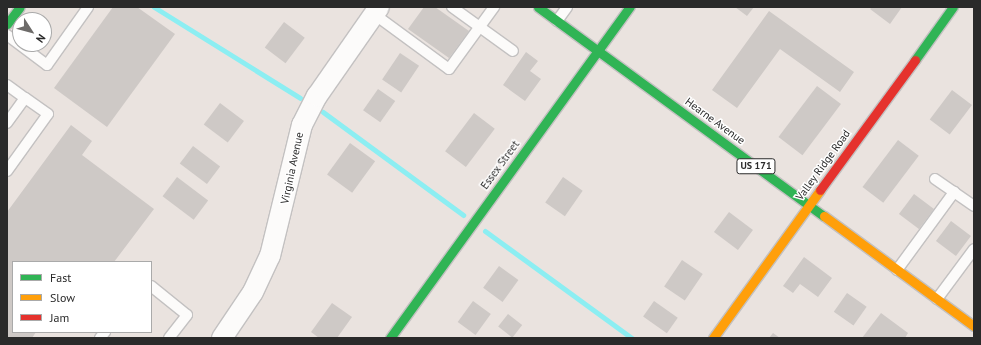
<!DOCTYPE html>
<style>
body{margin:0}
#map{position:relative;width:981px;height:345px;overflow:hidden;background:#eae3df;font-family:"PT Sans",sans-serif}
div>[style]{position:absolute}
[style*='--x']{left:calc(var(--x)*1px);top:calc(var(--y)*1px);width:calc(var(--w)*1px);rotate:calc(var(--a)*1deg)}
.stream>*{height:5px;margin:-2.5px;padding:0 2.5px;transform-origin:2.5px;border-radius:2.5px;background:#8ceef2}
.building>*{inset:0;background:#cec9c6;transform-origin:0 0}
.roads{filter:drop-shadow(1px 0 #c3c1c1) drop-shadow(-1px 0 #c3c1c1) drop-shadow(0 1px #c3c1c1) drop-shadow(0 -1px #c3c1c1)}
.lane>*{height:10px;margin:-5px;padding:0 5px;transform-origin:5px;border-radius:5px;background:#fcfbfa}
.street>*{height:20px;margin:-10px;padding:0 10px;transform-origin:10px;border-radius:10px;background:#fcfbfa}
.fast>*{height:9px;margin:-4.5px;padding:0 4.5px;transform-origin:4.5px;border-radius:4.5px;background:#30b455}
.slow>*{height:9px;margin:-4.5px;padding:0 4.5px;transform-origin:4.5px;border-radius:4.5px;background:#ff9f0a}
.jam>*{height:9px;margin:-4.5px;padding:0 4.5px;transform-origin:4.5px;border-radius:4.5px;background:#e5322d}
span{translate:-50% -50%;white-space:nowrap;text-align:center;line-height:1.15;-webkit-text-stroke:3px #fff;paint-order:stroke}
.shield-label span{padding:1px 3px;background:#fff;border:1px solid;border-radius:3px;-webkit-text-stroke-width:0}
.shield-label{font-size:10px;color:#2a2a2a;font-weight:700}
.street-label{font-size:11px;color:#2a2a2a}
.frame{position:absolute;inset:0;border:8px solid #2a2a2a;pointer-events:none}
.legend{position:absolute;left:12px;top:261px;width:140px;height:72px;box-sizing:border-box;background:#fff;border:1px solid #aaa;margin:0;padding:5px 7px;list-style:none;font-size:12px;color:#2a2a2a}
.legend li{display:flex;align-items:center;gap:8px;height:20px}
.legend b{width:20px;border:1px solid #aaa}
.north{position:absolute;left:12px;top:12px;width:40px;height:40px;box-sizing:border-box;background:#fff;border:1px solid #aaa;border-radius:50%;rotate:126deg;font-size:11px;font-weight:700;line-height:16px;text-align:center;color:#2a2a2a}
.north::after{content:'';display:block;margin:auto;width:14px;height:18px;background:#6d6b69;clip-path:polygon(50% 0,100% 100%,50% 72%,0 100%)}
</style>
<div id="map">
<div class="stream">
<div style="--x:154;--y:7;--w:172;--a:31.9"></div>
<div style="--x:323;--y:112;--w:174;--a:36.3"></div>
<div style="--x:485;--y:231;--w:182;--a:36.1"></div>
</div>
<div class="building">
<div style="clip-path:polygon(113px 7px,137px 7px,175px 34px,107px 127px,54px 88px)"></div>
<div style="clip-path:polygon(424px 7px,435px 7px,469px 31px,449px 58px,408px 29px)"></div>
<div style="clip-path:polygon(735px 7px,754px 7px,747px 16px)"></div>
<div style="clip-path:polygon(872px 7px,902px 7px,890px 24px,870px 9px)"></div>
<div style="clip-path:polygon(769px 11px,854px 72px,840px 92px,780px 49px,737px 108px,712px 90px)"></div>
<div style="left:284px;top:22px;width:26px;height:32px;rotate:37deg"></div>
<div style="clip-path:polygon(526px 52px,538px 61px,530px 71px,541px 79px,525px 101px,503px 85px)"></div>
<div style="left:400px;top:53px;width:23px;height:32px;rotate:34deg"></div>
<div style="left:817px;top:86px;width:30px;height:64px;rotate:37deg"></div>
<div style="left:378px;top:89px;width:21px;height:26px;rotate:35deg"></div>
<div style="left:952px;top:90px;width:25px;height:37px;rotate:37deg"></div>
<div style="left:220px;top:103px;width:30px;height:27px;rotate:37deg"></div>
<div style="left:474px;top:113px;width:26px;height:48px;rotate:37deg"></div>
<div style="clip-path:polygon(71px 125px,92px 141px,82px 155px,154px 209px,114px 262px,13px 262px,13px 332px,36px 332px,32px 338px,7px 338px,7px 212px)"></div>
<div style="left:898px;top:140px;width:26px;height:59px;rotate:37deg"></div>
<div style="left:350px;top:143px;width:31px;height:39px;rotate:36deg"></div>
<div style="left:193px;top:146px;width:34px;height:22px;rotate:37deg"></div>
<div style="left:177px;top:177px;width:39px;height:24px;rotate:37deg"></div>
<div style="left:563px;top:177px;width:24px;height:31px;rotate:35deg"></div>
<div style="left:914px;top:194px;width:25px;height:25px;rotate:37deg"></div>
<div style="left:729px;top:212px;width:30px;height:25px;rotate:37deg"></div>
<div style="left:951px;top:221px;width:25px;height:25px;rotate:37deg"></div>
<div style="clip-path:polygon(804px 257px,832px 278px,818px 297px,800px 284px,793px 293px,783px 286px)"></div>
<div style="left:682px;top:260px;width:25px;height:32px;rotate:34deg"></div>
<div style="left:499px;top:266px;width:24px;height:27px;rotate:36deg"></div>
<div style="left:847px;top:293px;width:24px;height:23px;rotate:35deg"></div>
<div style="left:473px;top:301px;width:22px;height:26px;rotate:36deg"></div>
<div style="left:654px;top:301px;width:29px;height:19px;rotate:35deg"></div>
<div style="clip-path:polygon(332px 303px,352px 317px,337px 338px,319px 338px,311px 332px)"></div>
<div style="clip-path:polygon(881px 313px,908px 333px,905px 338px,862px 338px)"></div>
<div style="left:508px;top:314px;width:18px;height:16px;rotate:38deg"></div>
<div style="clip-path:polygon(773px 333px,780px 338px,769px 338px)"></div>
</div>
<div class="roads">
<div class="lane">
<div style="--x:452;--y:7;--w:75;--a:35.8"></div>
<div style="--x:374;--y:14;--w:93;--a:36.3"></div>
<div style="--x:449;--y:69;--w:77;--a:-54"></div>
<div style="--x:557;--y:21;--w:17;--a:-54"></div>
<div style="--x:7;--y:35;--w:50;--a:36.9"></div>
<div style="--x:47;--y:65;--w:71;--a:-54.7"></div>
<div style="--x:7;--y:85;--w:22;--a:36"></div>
<div style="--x:25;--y:98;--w:31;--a:126"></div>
<div style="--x:7;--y:171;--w:70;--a:-54.3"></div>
<div style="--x:48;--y:114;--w:28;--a:-145"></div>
<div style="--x:935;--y:179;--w:47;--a:34.7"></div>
<div style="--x:897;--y:270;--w:97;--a:-53.8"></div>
<div style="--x:151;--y:286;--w:46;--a:38.9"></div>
<div style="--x:187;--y:315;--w:29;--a:128"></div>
<div style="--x:937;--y:299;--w:62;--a:-53.5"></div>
<div style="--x:100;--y:338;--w:8;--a:-50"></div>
</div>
<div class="street">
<div style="--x:222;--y:338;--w:55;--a:-56"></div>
<div style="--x:253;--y:292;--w:40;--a:-65"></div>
<div style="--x:270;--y:256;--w:135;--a:-76.3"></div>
<div style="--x:302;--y:125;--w:33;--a:-63"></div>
<div style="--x:317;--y:96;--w:108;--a:-55.1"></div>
</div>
<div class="fast">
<div style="--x:538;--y:7;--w:354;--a:36.2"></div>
<div style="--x:7;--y:24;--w:21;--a:-53"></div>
<div style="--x:915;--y:60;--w:65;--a:-54.4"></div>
<div style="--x:390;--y:338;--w:409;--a:-54.1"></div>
</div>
<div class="slow">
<div style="--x:824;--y:216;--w:186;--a:36.3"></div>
<div style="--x:713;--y:338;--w:183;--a:-54.1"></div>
</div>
<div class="jam">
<div style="--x:820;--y:190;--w:161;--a:-53.8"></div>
</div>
</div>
<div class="shield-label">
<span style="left:756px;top:166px">US 171</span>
</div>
<div class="street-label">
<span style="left:715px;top:121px;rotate:36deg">Hearne Avenue</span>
<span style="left:500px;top:165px;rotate:-54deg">Essex Street</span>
<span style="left:823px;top:165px;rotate:-54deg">Valley Ridge Road</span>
<span style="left:292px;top:168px;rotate:-78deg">Virginia Avenue</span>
</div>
<div class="frame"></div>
<ul class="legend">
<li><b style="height:5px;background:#30b455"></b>Fast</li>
<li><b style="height:5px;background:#ff9f0a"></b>Slow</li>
<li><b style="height:5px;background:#e5322d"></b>Jam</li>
</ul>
<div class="north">N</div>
</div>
